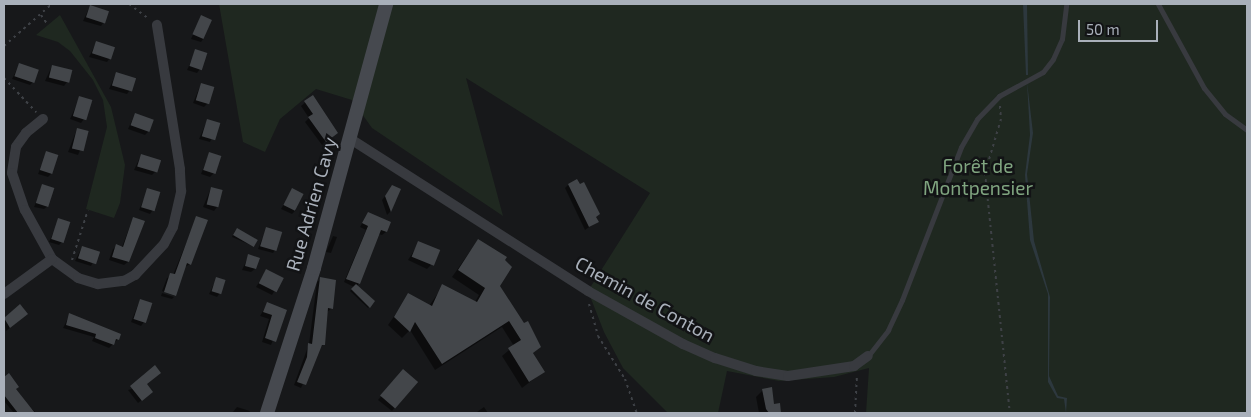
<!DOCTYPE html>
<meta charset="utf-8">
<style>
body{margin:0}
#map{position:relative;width:1251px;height:417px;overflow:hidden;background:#17181a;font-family:"Exo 2",sans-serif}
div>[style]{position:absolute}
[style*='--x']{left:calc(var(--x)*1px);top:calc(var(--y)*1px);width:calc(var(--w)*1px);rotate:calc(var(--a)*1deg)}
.green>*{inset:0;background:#1f2820}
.water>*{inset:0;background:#2d383e}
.shadow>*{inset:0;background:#0007}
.building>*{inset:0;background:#43464a;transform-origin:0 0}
.path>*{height:2px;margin-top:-1px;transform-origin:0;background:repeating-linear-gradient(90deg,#3e4146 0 2.5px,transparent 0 6.5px)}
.service>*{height:5px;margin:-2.5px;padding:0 2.5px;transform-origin:2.5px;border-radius:2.5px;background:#383a3f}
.minor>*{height:10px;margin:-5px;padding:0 5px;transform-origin:5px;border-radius:5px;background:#383a3f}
.secondary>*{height:14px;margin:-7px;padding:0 7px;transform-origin:7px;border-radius:7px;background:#46494f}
span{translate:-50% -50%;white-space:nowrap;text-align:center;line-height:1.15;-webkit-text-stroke:5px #121315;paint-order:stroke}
.park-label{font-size:19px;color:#80a580}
.street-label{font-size:19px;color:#a9b0ba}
.frame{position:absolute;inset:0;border:5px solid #a9b0ba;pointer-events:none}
.scale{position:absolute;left:1078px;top:20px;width:80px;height:22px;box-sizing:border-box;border:2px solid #a9b0ba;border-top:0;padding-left:6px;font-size:15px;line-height:18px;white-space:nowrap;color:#a9b0ba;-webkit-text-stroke:4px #121315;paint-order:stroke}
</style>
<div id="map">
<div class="green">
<div style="clip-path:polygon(219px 4px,1247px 4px,1247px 413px,866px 413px,869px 368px,834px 377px,779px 381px,727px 371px,718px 413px,668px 413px,623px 368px,604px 332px,588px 291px,650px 193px,466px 78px,503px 216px,372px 128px,352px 100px,316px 89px,280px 119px,265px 152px,243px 142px)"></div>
<div style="clip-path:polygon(60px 15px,111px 107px,125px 165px,120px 203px,114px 218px,86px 209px,107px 127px,103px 100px,93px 80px,70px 51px,58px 42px,36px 35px)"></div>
</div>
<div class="water">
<div style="clip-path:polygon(1023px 4px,1027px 4px,1028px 75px,1026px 75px)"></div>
<div style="clip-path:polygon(1027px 82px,1033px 133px,1027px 174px,1034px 241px,1050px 297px,1049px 376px,1058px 396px,1067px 398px,1066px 413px,1064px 399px,1057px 398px,1048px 382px,1048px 294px,1030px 240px,1025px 175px,1030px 135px)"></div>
</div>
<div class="shadow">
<div style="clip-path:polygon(90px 6px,104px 22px,101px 26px,83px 21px)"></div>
<div style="clip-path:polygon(201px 17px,204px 38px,201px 42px,191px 39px)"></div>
<div style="clip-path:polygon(96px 43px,110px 58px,107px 62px,89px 57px)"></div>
<div style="clip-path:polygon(196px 51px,200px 69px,197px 73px,187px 70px)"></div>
<div style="clip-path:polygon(19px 65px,34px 81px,30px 85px,12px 79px)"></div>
<div style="clip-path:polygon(52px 66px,67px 82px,64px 86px,45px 81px)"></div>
<div style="clip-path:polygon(116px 74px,130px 90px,127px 94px,109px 89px)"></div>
<div style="clip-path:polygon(201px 84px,208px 103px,204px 107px,193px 103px)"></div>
<div style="clip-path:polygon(80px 97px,84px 119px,81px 123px,70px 119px)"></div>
<div style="clip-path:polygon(312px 97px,333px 136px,322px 145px,305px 122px,309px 118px,301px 106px)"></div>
<div style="clip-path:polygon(135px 114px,149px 131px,145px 135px,128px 129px)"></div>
<div style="clip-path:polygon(207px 121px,218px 124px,210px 142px,199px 139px)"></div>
<div style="clip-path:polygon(77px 129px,88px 132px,78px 155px,68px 152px)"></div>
<div style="clip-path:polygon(47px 153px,52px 173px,48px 177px,38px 174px)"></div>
<div style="clip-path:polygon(209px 154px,214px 173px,210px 177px,201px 174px)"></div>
<div style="clip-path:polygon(141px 155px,156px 171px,152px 175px,134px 170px)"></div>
<div style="clip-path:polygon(568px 185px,598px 221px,585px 230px,565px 188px)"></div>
<div style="clip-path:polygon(43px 186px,48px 206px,44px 209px,34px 207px)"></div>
<div style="clip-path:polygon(211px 188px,217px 207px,214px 211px,203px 207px)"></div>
<div style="clip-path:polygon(148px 190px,153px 210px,150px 214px,139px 210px)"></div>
<div style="clip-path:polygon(292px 190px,296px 210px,292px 214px,281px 209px)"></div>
<div style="clip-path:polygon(399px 190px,390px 212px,387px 215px,382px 200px,389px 191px)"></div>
<div style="clip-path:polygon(368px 213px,386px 232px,382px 235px,378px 234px,357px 287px,374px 301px,368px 308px,350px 291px,354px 287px,344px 282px,366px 230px,360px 227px)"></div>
<div style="clip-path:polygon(197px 217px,190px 264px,185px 267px,175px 296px,162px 291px,167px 278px,173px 275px)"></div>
<div style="clip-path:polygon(133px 218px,128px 262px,124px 265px,109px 260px,113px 249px,117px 246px,122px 247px)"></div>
<div style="clip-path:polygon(59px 220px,63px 241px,59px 245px,49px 242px)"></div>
<div style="clip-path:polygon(266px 229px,276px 249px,273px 253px,258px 249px)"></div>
<div style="clip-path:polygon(235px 231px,253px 246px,232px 237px)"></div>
<div style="clip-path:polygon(333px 236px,337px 237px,331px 253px,326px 252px)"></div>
<div style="clip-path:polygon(478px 240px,499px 286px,523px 325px,528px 322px,540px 347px,533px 353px,543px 372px,522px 388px,502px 356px,514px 346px,502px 327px,435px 370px,410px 330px,402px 338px,388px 325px,409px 295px,429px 306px,443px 286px,475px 302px,479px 295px,452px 277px)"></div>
<div style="clip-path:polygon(419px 243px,431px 265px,427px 269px,408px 260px)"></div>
<div style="clip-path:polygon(82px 247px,98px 253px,91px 266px,75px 261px)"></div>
<div style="clip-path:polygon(249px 255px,255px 269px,251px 272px,242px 270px)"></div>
<div style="clip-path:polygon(267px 270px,282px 278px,272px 295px,256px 287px)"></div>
<div style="clip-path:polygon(217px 278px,220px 293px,217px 297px,209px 294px)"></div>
<div style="clip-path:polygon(321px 279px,332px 308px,327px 312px,324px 344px,319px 348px,301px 388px,294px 385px,309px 344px,317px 282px)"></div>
<div style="clip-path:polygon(162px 293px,174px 297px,172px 299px,161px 296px)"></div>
<div style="clip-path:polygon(140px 300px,144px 322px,141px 326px,131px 322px)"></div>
<div style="clip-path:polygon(267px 304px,285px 311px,271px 345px,262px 342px,269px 319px,260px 316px)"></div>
<div style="clip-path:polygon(20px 306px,27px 314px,6px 331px,4px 319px)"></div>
<div style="clip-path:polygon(70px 314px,118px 339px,109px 348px,92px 341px,94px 337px,63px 328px)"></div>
<div style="clip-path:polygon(9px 374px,14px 390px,36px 413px,14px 413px,4px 401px,4px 378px)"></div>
<div style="clip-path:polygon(400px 375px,416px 382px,392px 411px,378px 400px)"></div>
<div style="clip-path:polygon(146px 385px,148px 395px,138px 403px,128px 390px)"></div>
<div style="clip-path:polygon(763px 390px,773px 406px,779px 405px,780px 413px,759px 413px,756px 397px)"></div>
<div style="clip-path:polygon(237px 407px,250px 411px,249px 413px,232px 413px)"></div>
<div style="clip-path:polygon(484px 407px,488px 413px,476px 413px,477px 412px)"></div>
</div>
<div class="building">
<div style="left:90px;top:5px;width:20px;height:13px;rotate:18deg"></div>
<div style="left:201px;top:15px;width:12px;height:21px;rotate:24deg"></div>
<div style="left:96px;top:41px;width:20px;height:13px;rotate:18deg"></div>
<div style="left:195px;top:49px;width:13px;height:18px;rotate:18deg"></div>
<div style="left:19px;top:63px;width:21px;height:14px;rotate:19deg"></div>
<div style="left:52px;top:65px;width:21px;height:13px;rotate:14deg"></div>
<div style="left:116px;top:72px;width:21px;height:14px;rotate:17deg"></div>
<div style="left:201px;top:83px;width:14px;height:18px;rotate:17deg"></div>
<div style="clip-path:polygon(313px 95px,338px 133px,326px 142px,308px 117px,313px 114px,304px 101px)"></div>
<div style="left:79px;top:96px;width:14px;height:21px;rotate:17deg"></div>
<div style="left:135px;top:113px;width:20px;height:13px;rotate:20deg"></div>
<div style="left:207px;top:119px;width:14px;height:18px;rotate:17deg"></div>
<div style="left:77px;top:128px;width:12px;height:21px;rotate:14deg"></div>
<div style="left:46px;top:151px;width:13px;height:20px;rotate:18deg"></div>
<div style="left:209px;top:152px;width:13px;height:19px;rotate:18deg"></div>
<div style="left:141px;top:154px;width:21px;height:13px;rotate:17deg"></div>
<div style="clip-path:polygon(577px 179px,580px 184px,584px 182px,600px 214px,596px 217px,599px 222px,589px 227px,568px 184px)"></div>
<div style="left:42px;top:184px;width:13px;height:20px;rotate:18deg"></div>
<div style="clip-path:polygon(392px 185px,401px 189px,391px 212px,385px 196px)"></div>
<div style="left:211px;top:187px;width:12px;height:18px;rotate:14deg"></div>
<div style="left:147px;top:188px;width:14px;height:20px;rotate:17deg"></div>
<div style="left:292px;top:188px;width:13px;height:19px;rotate:27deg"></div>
<div style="clip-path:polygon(368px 212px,391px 222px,387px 232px,381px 230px,360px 284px,346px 279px,368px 226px,362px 223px)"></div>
<div style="clip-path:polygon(196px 216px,208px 220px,191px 265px,187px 263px,176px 296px,164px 292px,170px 273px,175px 274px)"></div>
<div style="clip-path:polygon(133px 217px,145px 221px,129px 262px,112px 257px,116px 244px,123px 247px)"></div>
<div style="left:58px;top:218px;width:13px;height:22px;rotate:18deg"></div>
<div style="left:266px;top:227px;width:17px;height:20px;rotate:17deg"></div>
<div style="left:237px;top:228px;width:24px;height:8px;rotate:30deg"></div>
<div style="clip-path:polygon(478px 239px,507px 257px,505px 260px,512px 267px,500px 286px,524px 323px,528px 321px,541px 347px,533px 353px,545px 372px,529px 382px,508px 348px,521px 340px,509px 321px,442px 364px,415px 322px,410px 332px,394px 317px,408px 293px,432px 306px,442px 284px,477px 302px,485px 288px,458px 270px)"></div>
<div style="left:418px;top:241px;width:24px;height:17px;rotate:22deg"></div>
<div style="left:82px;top:246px;width:19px;height:13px;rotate:18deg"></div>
<div style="clip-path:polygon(248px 254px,260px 258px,256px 269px,245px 266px)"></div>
<div style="left:266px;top:269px;width:20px;height:16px;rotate:27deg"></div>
<div style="left:216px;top:277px;width:10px;height:15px;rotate:17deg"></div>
<div style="clip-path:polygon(320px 277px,336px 280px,333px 309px,328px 308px,325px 345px,322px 345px,306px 385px,297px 382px,307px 357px,308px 343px,312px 344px)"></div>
<div style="clip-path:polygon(356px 284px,375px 301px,370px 308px,351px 289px)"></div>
<div style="left:140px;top:299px;width:13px;height:21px;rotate:18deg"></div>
<div style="clip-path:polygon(267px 302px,287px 310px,276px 342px,265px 338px,272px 315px,263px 312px)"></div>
<div style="clip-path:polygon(20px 304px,28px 314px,10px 328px,4px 318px)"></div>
<div style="clip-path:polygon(69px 313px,121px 334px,119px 340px,116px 339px,114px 345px,95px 338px,96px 334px,66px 325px)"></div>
<div style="clip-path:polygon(155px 365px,161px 373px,147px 384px,153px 392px,142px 401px,130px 386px)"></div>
<div style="left:403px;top:369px;width:20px;height:35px;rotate:41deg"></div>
<div style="clip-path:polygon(9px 373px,19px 387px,16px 389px,35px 413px,18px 413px,4px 395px,4px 377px)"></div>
<div style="clip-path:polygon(772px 387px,774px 404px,780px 403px,781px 413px,769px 413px,766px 409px,762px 389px)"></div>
</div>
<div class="path">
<div style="--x:129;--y:4;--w:25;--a:37"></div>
<div style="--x:41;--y:15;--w:12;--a:55"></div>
<div style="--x:4;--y:46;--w:64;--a:-41.2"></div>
<div style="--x:4;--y:78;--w:47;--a:46.7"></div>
<div style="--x:1000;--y:106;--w:13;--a:86"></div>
<div style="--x:1001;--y:119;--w:56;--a:106.5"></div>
<div style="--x:985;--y:173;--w:241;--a:84.1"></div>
<div style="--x:72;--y:260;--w:52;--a:-72.3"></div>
<div style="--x:589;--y:304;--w:33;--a:74"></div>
<div style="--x:598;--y:336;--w:51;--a:57.9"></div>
<div style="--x:625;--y:379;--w:36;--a:71"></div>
<div style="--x:855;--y:413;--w:38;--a:-87"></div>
</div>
<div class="service">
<div style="--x:1158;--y:4;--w:96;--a:61.3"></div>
<div style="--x:1204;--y:88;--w:33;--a:51"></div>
<div style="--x:1225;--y:114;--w:27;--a:36"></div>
<div style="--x:868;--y:356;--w:33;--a:-52"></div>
<div style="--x:888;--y:330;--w:33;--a:-65"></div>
<div style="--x:902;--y:300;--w:164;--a:-68.9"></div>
<div style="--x:961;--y:147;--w:32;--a:-60"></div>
<div style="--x:977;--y:119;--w:32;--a:-46"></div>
<div style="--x:999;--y:96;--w:50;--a:-28.6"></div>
<div style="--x:1043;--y:72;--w:16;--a:-52"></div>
<div style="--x:1053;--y:59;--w:22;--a:-66"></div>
<div style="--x:1062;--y:39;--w:35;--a:-83"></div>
</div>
<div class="minor">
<div style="--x:43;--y:119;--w:22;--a:141"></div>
<div style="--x:26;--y:133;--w:17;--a:126"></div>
<div style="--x:16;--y:147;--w:26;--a:99"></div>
<div style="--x:12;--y:173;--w:39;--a:71"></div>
<div style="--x:25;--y:210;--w:56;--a:61.1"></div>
<div style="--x:52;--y:259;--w:32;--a:36"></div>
<div style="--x:78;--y:278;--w:21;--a:17"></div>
<div style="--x:98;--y:284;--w:26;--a:-7"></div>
<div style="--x:124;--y:281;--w:13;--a:-29"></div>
<div style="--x:135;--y:275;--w:42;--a:-46.9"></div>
<div style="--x:164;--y:244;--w:19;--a:-62"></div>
<div style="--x:173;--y:227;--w:37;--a:-77"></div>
<div style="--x:181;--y:191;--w:22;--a:-93"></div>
<div style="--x:180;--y:169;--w:146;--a:-99.1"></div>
<div style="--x:349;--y:138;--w:284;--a:32.6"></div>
<div style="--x:588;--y:291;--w:109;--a:29.2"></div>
<div style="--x:683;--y:344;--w:35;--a:24"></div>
<div style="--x:715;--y:358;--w:43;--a:17.6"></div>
<div style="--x:756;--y:371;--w:32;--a:9"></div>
<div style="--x:788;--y:376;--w:67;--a:-8.6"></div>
<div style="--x:854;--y:366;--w:17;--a:-36"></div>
<div style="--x:4;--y:294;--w:59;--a:-36.1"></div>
</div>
<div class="secondary">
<div style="--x:267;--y:413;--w:152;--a:-72"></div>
<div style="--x:314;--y:268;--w:274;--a:-74.7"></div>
</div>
<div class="park-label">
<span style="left:978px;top:177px">Forêt de<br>Montpensier</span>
</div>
<div class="street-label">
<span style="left:311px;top:204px;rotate:-74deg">Rue Adrien Cavy</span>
<span style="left:645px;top:299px;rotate:29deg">Chemin de Conton</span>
</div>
<div class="frame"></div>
<div class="scale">50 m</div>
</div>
